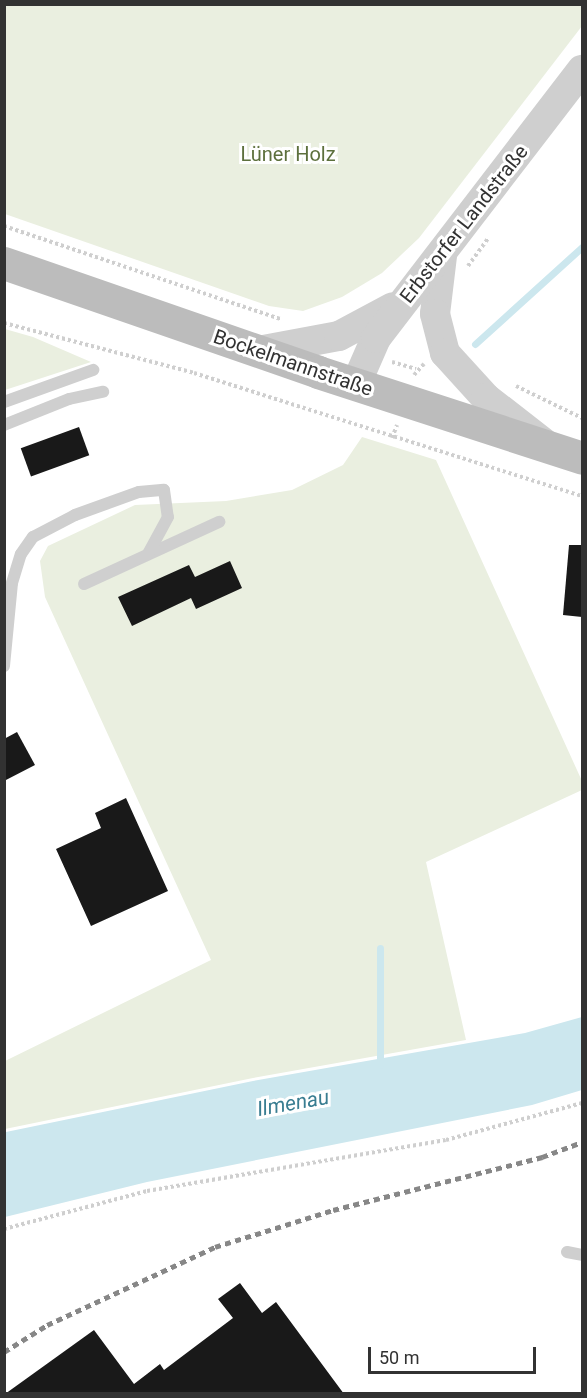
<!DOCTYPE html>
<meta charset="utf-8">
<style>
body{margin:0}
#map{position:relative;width:587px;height:1398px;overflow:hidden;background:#fff;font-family:Roboto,sans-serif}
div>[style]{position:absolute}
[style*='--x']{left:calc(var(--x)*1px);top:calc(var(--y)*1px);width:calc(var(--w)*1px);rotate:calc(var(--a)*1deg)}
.green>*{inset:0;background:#eaefe0}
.water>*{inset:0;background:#cce7ee}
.stream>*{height:7px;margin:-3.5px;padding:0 3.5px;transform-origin:3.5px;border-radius:3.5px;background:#cce7ee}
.building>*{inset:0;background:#191919;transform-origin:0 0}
.path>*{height:4px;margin-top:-2px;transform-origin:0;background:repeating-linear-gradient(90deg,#cfcfcf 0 3px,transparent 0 6px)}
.service>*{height:12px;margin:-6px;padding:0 6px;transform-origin:6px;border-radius:6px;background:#cfcfcf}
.tertiary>*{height:30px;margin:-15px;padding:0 15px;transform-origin:15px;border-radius:15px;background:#cfcfcf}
.secondary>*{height:33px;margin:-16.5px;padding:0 16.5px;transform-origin:16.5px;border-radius:16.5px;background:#bcbcbc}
.rail>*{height:4.5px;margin-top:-2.25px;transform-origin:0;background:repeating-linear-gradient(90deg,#878787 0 6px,transparent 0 10.5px)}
span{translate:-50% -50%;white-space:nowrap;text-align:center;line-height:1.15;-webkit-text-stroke:6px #fff;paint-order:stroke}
.park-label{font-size:20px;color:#5d703d}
.street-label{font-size:20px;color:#323232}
.water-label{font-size:21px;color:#397d91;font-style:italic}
.frame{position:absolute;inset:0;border:6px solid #323232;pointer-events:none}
.scale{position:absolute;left:368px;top:1347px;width:168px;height:27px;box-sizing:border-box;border:3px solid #323232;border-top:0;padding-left:8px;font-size:18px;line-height:21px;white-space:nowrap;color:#323232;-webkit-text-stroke:4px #fff;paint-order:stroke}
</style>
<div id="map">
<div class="green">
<div style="clip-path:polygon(5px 4px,582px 4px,582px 26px,419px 238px,382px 273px,342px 297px,303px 311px,269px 306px,5px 214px)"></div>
<div style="clip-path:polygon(5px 329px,33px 337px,91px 362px,5px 390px)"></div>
<div style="clip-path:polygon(362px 437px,436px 460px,582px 781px,582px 790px,426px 862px,466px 1040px,253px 1078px,5px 1129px,5px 1061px,211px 960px,45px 597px,40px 561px,48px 546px,135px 505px,226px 501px,292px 490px,343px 465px)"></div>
</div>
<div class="water">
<div style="clip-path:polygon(582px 1017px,582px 1090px,532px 1105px,147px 1182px,5px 1217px,6px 1132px,253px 1081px,525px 1033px)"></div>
</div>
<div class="stream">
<div style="--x:475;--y:344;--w:144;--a:-42.2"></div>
<div style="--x:380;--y:1065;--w:117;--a:-90"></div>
</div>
<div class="building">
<div style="left:79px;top:427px;width:30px;height:62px;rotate:70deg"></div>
<div style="clip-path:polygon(569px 545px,582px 545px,582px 617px,563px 615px)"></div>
<div style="clip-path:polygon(230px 561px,242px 588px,196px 609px,191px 598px,132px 626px,118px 597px,189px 565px,195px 577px)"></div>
<div style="clip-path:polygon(17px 732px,35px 765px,4px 781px,4px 739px)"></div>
<div style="clip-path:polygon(126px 798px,168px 891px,91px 926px,56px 849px,101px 828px,95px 813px)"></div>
<div style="clip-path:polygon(240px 1283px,262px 1313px,276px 1302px,344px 1394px,5px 1394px,94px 1330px,134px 1384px,160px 1364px,164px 1370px,233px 1318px,218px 1299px)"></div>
</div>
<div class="path">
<div style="--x:4;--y:226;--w:292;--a:18.6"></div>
<div style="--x:468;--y:266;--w:34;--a:-54"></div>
<div style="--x:4;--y:323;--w:196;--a:14.7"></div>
<div style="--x:194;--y:373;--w:407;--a:17.6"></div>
<div style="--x:392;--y:362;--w:25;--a:16"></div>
<div style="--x:414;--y:375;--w:15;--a:-48"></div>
<div style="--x:516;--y:386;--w:73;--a:25.9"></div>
<div style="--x:392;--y:438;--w:14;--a:-69"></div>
<div style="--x:4;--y:1229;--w:148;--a:-14.9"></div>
<div style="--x:147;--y:1191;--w:303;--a:-9.7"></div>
<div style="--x:446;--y:1140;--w:141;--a:-15.2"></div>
</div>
<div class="service">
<div style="--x:4;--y:402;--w:95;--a:-19.8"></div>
<div style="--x:4;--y:425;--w:70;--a:-21.8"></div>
<div style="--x:69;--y:399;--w:35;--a:-12"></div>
<div style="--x:84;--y:584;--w:149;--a:-24.7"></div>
<div style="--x:4;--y:666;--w:83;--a:-84.5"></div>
<div style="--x:12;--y:583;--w:30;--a:-73"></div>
<div style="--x:21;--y:554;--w:21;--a:-55"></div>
<div style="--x:33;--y:537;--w:47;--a:-27.6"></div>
<div style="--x:75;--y:515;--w:68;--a:-19.8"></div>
<div style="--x:139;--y:492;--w:25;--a:-5"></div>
<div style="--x:164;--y:490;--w:27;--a:82"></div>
<div style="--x:168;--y:517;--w:42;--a:118.4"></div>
<div style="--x:567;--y:1252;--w:15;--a:11"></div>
</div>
<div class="tertiary">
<div style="--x:442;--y:256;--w:58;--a:96.9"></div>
<div style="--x:435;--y:314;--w:40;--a:75.6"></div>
<div style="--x:445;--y:353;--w:61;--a:47.7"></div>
<div style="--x:486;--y:398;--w:73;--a:37.8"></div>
<div style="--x:258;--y:351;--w:82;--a:-10.5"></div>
<div style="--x:339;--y:336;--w:61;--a:-28.2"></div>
<div style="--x:356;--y:384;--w:50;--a:-66.5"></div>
<div style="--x:376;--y:338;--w:338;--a:-52.5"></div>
</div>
<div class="secondary">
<div style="--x:4;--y:263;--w:332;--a:19.1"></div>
<div style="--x:318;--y:372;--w:278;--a:18"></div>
</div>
<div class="rail">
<div style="--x:4;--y:1352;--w:51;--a:-32.1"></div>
<div style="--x:47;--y:1325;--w:185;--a:-24.9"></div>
<div style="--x:215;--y:1247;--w:124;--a:-17.4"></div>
<div style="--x:333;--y:1210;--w:216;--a:-14.2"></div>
<div style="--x:542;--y:1157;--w:43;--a:-20.6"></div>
</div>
<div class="park-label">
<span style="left:288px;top:154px">Lüner Holz</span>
</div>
<div class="street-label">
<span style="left:464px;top:224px;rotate:-52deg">Erbstorfer Landstraße</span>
<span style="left:293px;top:363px;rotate:19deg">Bockelmannstraße</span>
</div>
<div class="water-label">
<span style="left:293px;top:1103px;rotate:-10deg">Ilmenau</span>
</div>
<div class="frame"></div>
<div class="scale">50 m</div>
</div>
